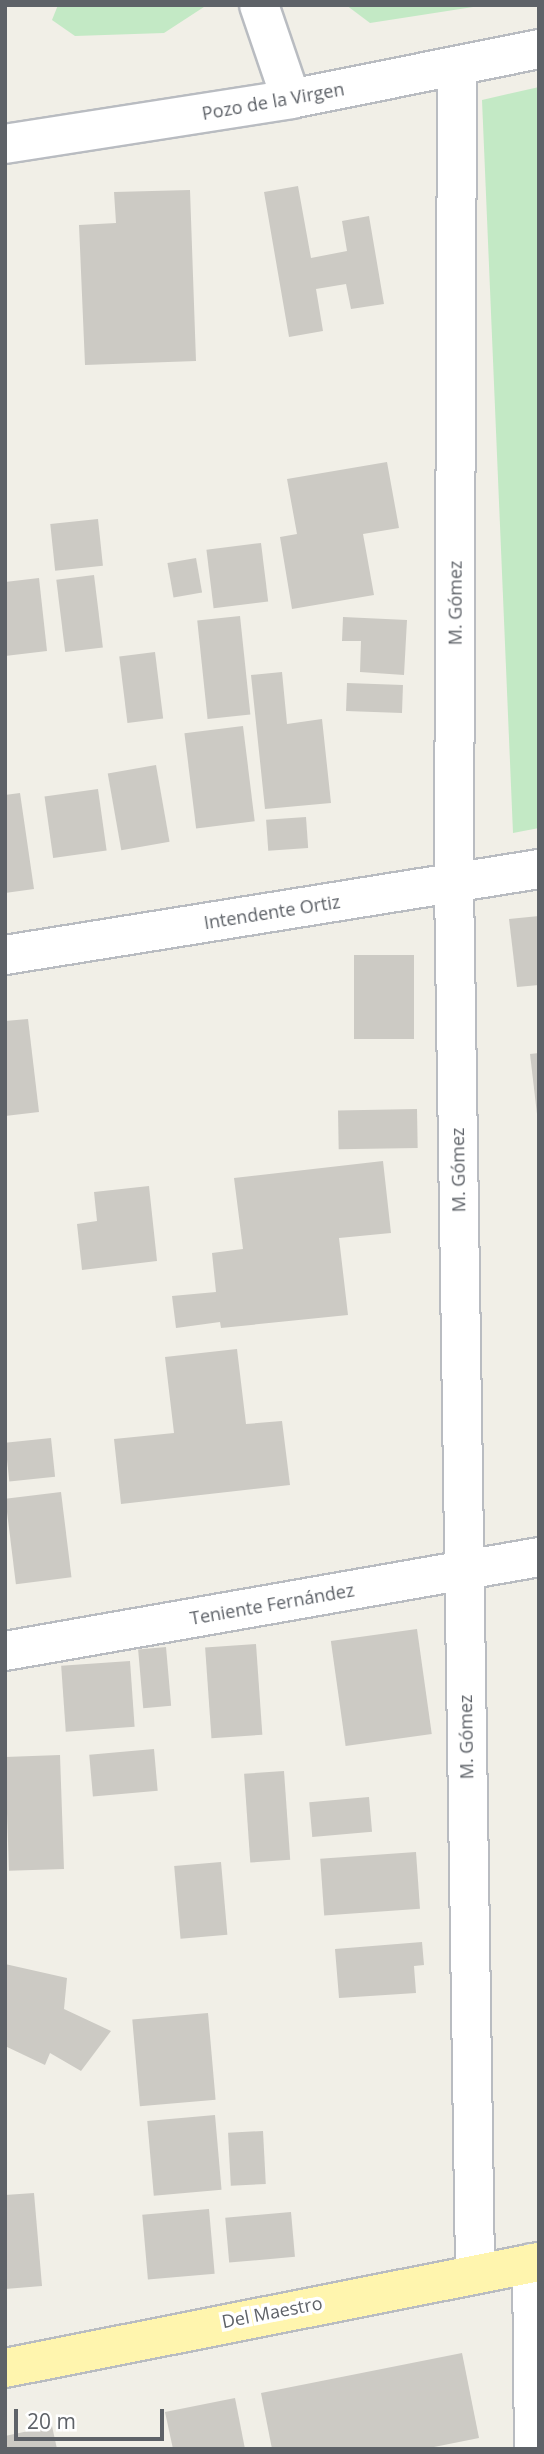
<!DOCTYPE html>
<meta charset="utf-8">
<style>
body{margin:0}
#map{position:relative;width:544px;height:2454px;overflow:hidden;background:#f1efe7;font-family:"Open Sans",sans-serif}
div>[style]{position:absolute}
[style*='--x']{left:calc(var(--x)*1px);top:calc(var(--y)*1px);width:calc(var(--w)*1px);rotate:calc(var(--a)*1deg)}
.green>*{inset:0;background:#c3e9c5}
.building>*{inset:0;background:#cccac4;transform-origin:0 0}
.roads{filter:drop-shadow(2px 0 #b9bcc1) drop-shadow(-2px 0 #b9bcc1) drop-shadow(0 2px #b9bcc1) drop-shadow(0 -2px #b9bcc1)}
.minor>*{height:38px;margin:-19px;padding:0 19px;transform-origin:19px;border-radius:19px;background:#fff}
.primary>*{height:38px;margin:-19px;padding:0 19px;transform-origin:19px;border-radius:19px;background:#fff5ae}
span{translate:-50% -50%;white-space:nowrap;text-align:center;line-height:1.15;-webkit-text-stroke:7px #fff;paint-order:stroke}
.street-label{font-size:18px;color:#5e6268}
.frame{position:absolute;inset:0;border:7px solid #5e6268;pointer-events:none}
.scale{position:absolute;left:14px;top:2409px;width:150px;height:32px;box-sizing:border-box;border:4px solid #5e6268;border-top:0;padding-left:9px;font-size:21px;line-height:24px;white-space:nowrap;color:#5e6268;-webkit-text-stroke:5px #fff;paint-order:stroke}
</style>
<div id="map">
<div class="green">
<div style="clip-path:polygon(58px 5px,207px 5px,164px 33px,75px 36px,52px 20px)"></div>
<div style="clip-path:polygon(346px 5px,486px 5px,370px 23px)"></div>
<div style="clip-path:polygon(539px 87px,539px 828px,513px 833px,482px 100px)"></div>
</div>
<div class="building">
<div style="clip-path:polygon(298px 186px,311px 258px,347px 251px,342px 221px,369px 216px,384px 304px,351px 309px,346px 284px,316px 289px,323px 331px,289px 337px,264px 192px)"></div>
<div style="clip-path:polygon(190px 190px,196px 361px,85px 365px,79px 225px,116px 223px,114px 192px)"></div>
<div style="clip-path:polygon(387px 462px,399px 528px,363px 534px,374px 595px,292px 609px,280px 537px,297px 534px,287px 479px)"></div>
<div style="left:98px;top:519px;width:47px;height:48px;rotate:84deg"></div>
<div style="left:261px;top:543px;width:59px;height:55px;rotate:83deg"></div>
<div style="left:196px;top:558px;width:35px;height:29px;rotate:80deg"></div>
<div style="left:94px;top:575px;width:73px;height:38px;rotate:83deg"></div>
<div style="clip-path:polygon(39px 578px,47px 651px,5px 656px,5px 582px)"></div>
<div style="left:240px;top:616px;width:99px;height:43px;rotate:84deg"></div>
<div style="clip-path:polygon(343px 617px,407px 620px,404px 675px,360px 672px,361px 641px,342px 641px)"></div>
<div style="left:155px;top:652px;width:67px;height:36px;rotate:83deg"></div>
<div style="clip-path:polygon(282px 672px,287px 724px,322px 719px,331px 803px,265px 809px,251px 675px)"></div>
<div style="left:347px;top:683px;width:56px;height:28px;rotate:2deg"></div>
<div style="left:243px;top:726px;width:96px;height:59px;rotate:83deg"></div>
<div style="left:156px;top:765px;width:78px;height:49px;rotate:80deg"></div>
<div style="left:98px;top:789px;width:62px;height:54px;rotate:82deg"></div>
<div style="clip-path:polygon(20px 793px,34px 889px,5px 893px,5px 795px)"></div>
<div style="left:306px;top:817px;width:31px;height:40px;rotate:86deg"></div>
<div style="clip-path:polygon(539px 916px,539px 985px,517px 987px,509px 919px)"></div>
<div style="left:354px;top:955px;width:60px;height:84px"></div>
<div style="clip-path:polygon(28px 1019px,39px 1112px,5px 1116px,5px 1021px)"></div>
<div style="clip-path:polygon(539px 1053px,539px 1114px,537px 1114px,530px 1054px)"></div>
<div style="left:417px;top:1109px;width:39px;height:79px;rotate:89deg"></div>
<div style="clip-path:polygon(383px 1161px,391px 1233px,339px 1238px,348px 1315px,221px 1328px,220px 1322px,176px 1328px,172px 1296px,216px 1292px,212px 1253px,243px 1249px,234px 1178px)"></div>
<div style="clip-path:polygon(149px 1186px,157px 1261px,82px 1270px,77px 1224px,97px 1221px,94px 1192px)"></div>
<div style="clip-path:polygon(237px 1349px,246px 1424px,282px 1421px,290px 1485px,121px 1504px,114px 1439px,174px 1433px,165px 1357px)"></div>
<div style="left:51px;top:1438px;width:39px;height:46px;rotate:84deg"></div>
<div style="left:61px;top:1492px;width:86px;height:56px;rotate:83deg"></div>
<div style="left:417px;top:1629px;width:106px;height:87px;rotate:82deg"></div>
<div style="left:256px;top:1644px;width:91px;height:51px;rotate:86deg"></div>
<div style="left:166px;top:1647px;width:59px;height:28px;rotate:85deg"></div>
<div style="left:130px;top:1661px;width:66px;height:69px;rotate:86deg"></div>
<div style="left:154px;top:1749px;width:42px;height:65px;rotate:85deg"></div>
<div style="left:60px;top:1755px;width:114px;height:55px;rotate:88deg"></div>
<div style="left:284px;top:1771px;width:89px;height:40px;rotate:86deg"></div>
<div style="left:369px;top:1797px;width:35px;height:60px;rotate:85deg"></div>
<div style="left:416px;top:1852px;width:57px;height:96px;rotate:86deg"></div>
<div style="left:221px;top:1862px;width:73px;height:47px;rotate:85deg"></div>
<div style="clip-path:polygon(422px 1942px,424px 1965px,414px 1966px,416px 1993px,339px 1998px,335px 1949px)"></div>
<div style="clip-path:polygon(5px 1964px,67px 1978px,64px 2009px,111px 2031px,81px 2071px,50px 2053px,45px 2065px,5px 2046px)"></div>
<div style="left:208px;top:2013px;width:87px;height:76px;rotate:85deg"></div>
<div style="left:215px;top:2115px;width:75px;height:68px;rotate:85deg"></div>
<div style="left:263px;top:2131px;width:53px;height:35px;rotate:87deg"></div>
<div style="clip-path:polygon(34px 2193px,42px 2286px,5px 2289px,5px 2195px)"></div>
<div style="left:209px;top:2209px;width:65px;height:67px;rotate:85deg"></div>
<div style="left:291px;top:2212px;width:45px;height:66px;rotate:85deg"></div>
<div style="clip-path:polygon(462px 2353px,479px 2438px,424px 2449px,272px 2449px,261px 2393px)"></div>
<div style="clip-path:polygon(235px 2398px,245px 2449px,173px 2449px,165px 2412px)"></div>
<div style="clip-path:polygon(52px 2426px,57px 2449px,5px 2449px,5px 2436px)"></div>
</div>
<div class="roads">
<div class="minor">
<div style="--x:259;--y:5;--w:99;--a:71.2"></div>
<div style="--x:457;--y:67;--w:817;--a:90.21"></div>
<div style="--x:454;--y:884;--w:1390;--a:89.13"></div>
<div style="--x:5;--y:144;--w:290;--a:-8.9"></div>
<div style="--x:291;--y:99;--w:253;--a:-11.4"></div>
<div style="--x:5;--y:955;--w:541;--a:-9.15"></div>
<div style="--x:5;--y:1651;--w:542;--a:-9.98"></div>
<div style="--x:532;--y:2263;--w:186;--a:89.4"></div>
</div>
<div class="primary">
<div style="--x:5;--y:2368;--w:544;--a:-11.23"></div>
</div>
</div>
<div class="street-label">
<span style="left:273px;top:101px;rotate:-10deg">Pozo de la Virgen</span>
<span style="left:455px;top:603px;rotate:-90deg">M. Gómez</span>
<span style="left:272px;top:912px;rotate:-9deg">Intendente Ortiz</span>
<span style="left:458px;top:1170px;rotate:-91deg">M. Gómez</span>
<span style="left:272px;top:1604px;rotate:-10deg">Teniente Fernández</span>
<span style="left:466px;top:1737px;rotate:-91deg">M. Gómez</span>
<span style="left:272px;top:2312px;rotate:-11deg">Del Maestro</span>
</div>
<div class="frame"></div>
<div class="scale">20 m</div>
</div>
